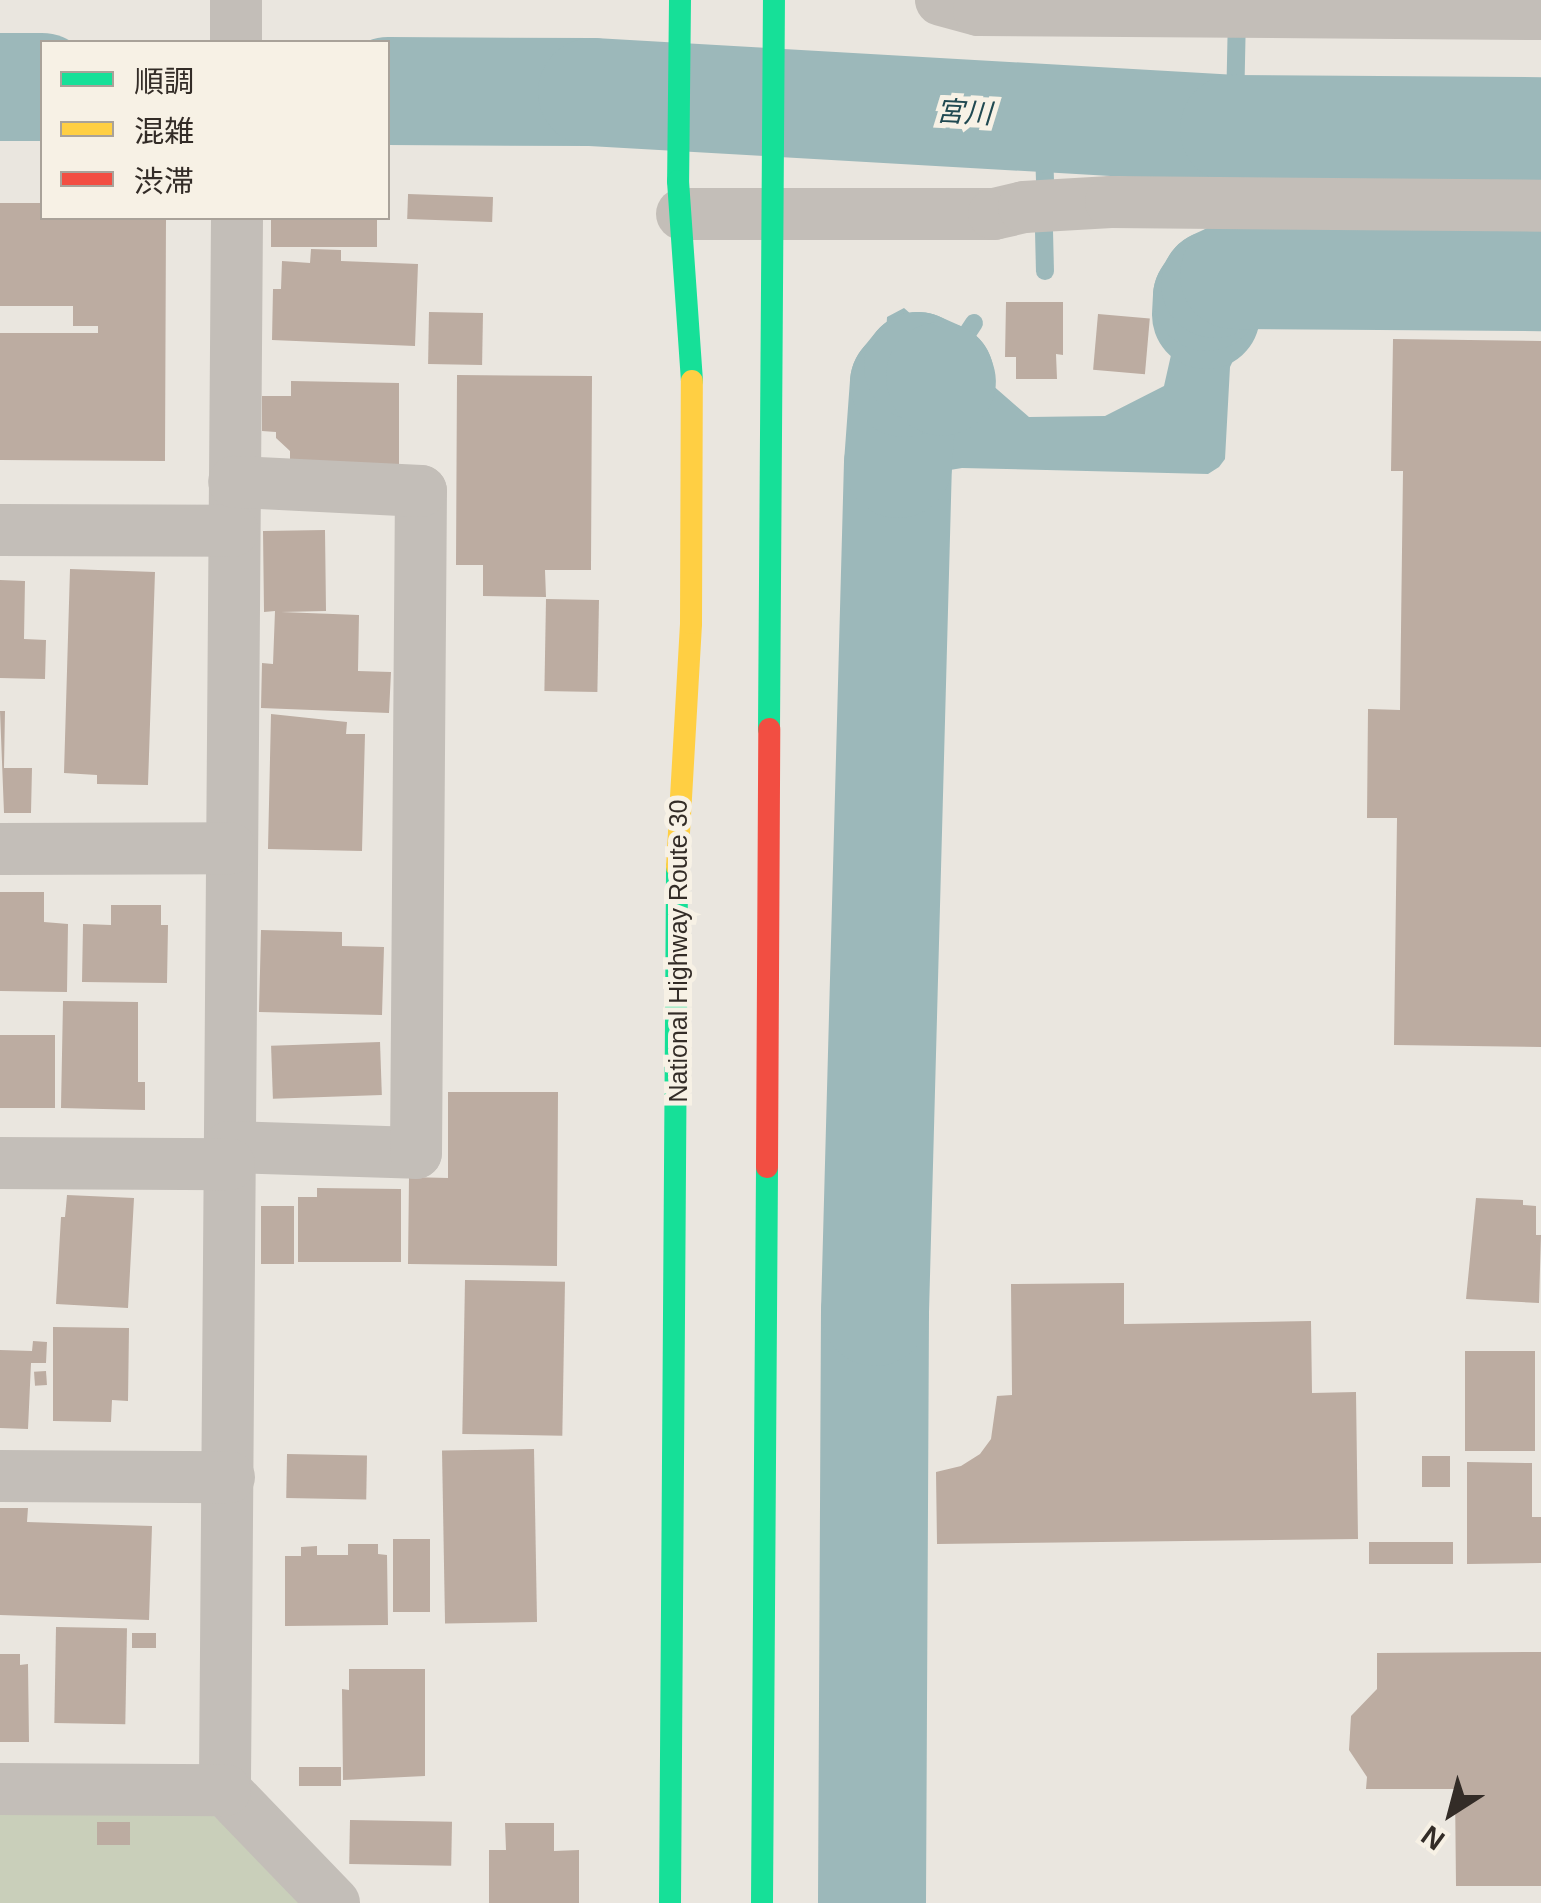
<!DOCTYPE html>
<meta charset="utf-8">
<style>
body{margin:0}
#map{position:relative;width:1541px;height:1903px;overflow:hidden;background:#eae6df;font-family:Arial,"Noto Sans JP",sans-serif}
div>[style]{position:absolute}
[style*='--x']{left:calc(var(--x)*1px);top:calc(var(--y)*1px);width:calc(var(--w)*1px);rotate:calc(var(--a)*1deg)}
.green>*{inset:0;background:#c9cfba}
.water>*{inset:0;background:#9cb8ba}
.stream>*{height:18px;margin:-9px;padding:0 9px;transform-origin:9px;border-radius:9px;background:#9cb8ba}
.river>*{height:108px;margin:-54px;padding:0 54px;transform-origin:54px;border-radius:54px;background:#9cb8ba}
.building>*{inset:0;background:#bcaca1;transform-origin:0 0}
.street>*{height:52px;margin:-26px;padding:0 26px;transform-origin:26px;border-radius:26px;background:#c3beb8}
.fast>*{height:22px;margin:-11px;padding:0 11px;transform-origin:11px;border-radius:11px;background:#16e098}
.slow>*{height:22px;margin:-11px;padding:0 11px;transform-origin:11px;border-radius:11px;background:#ffcf43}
.jam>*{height:22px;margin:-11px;padding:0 11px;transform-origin:11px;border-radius:11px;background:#f24e42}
span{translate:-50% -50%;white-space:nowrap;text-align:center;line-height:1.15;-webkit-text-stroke:10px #f7f1e5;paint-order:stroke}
.street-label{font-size:25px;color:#332c27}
.water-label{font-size:28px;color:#204951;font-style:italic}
.legend{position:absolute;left:40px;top:40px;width:350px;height:180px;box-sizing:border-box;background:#f7f1e5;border:2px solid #a9a299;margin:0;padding:12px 18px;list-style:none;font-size:30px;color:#332c27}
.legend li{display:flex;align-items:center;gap:20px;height:50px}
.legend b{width:50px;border:2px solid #a9a299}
.north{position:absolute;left:1401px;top:1763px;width:100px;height:100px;-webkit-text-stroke:8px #f7f1e5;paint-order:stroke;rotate:216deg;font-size:28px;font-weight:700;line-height:40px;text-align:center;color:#332c27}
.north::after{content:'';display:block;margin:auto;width:35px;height:45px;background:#332c27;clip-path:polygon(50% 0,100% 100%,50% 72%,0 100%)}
</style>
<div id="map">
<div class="green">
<div style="clip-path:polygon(0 1811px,211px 1813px,310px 1903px,0 1903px)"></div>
</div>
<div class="water">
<div style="clip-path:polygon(1227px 240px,1246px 240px,1250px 249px,1270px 258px,1333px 255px,1329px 296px,1296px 297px,1266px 312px,1242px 342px,1230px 367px,1225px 459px,1219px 467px,1208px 474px,962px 468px,878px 482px,887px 317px,904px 308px,1029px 417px,1105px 416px,1164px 386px,1192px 262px,1223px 249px)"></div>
</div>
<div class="stream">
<div style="--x:1043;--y:120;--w:60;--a:88.1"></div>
<div style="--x:1234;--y:157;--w:139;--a:-88.8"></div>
<div style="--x:1044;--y:231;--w:40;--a:88.6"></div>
<div style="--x:940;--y:375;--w:62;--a:-56.8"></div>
</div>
<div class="river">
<div style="--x:0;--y:87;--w:42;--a:0"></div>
<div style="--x:388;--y:91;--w:204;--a:0.3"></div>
<div style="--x:592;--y:92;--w:643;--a:3.3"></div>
<div style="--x:1234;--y:129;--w:307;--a:0.4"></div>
<div style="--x:1206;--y:315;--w:18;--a:-87"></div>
<div style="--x:1207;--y:297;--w:15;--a:-58"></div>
<div style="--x:1215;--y:284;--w:21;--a:-25"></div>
<div style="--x:1234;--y:275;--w:307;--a:0.4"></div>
<div style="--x:872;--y:1903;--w:591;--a:-89.71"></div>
<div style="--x:875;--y:1312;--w:848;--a:-88.45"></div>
<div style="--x:898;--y:464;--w:81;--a:-85.8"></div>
<div style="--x:904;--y:383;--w:22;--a:-51"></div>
<div style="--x:918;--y:366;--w:24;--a:24"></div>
<div style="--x:940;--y:376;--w:6;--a:72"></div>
</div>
<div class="building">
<div style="left:493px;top:197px;width:25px;height:85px;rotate:92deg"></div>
<div style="clip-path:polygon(0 203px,42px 203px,42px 218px,166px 218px,165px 461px,0 460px,0 333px,98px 333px,98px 326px,73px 326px,73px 306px,0 306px)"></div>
<div style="left:271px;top:218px;width:106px;height:29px"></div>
<div style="clip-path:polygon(311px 249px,341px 250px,341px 261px,418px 264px,415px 346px,272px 340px,273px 289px,281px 289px,282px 261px,310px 263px)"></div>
<div style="clip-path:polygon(1006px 302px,1063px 302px,1063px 355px,1056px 354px,1057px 379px,1016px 379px,1016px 357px,1005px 357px)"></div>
<div style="left:429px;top:312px;width:54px;height:52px;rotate:1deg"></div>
<div style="left:1098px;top:314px;width:52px;height:56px;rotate:5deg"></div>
<div style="clip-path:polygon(1393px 339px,1541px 341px,1541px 1047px,1394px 1045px,1397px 818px,1367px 818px,1368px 709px,1400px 710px,1403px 471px,1391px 471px)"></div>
<div style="clip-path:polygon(457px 375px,592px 376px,591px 570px,545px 570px,546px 597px,483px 596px,483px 565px,456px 565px)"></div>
<div style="clip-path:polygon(291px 381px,399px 383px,399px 467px,290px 465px,290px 451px,276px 438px,276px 432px,262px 431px,262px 396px,291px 396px)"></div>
<div style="clip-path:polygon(325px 530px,326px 611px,281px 612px,359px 615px,358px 671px,391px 672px,389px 713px,261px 708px,262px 663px,273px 664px,275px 611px,264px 612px,263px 531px)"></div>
<div style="clip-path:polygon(70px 569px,155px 572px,148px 785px,97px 784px,97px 775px,64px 773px)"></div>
<div style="clip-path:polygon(0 580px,25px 581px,24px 639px,46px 640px,45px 679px,0 678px)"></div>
<div style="left:546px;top:599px;width:53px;height:92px;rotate:1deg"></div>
<div style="clip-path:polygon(0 711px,5px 711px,4px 768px,32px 768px,31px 813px,4px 813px)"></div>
<div style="clip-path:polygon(271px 714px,347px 722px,346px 734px,365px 734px,362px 851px,268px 849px)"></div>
<div style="clip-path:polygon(0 892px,44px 892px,44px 922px,68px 924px,67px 992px,0 991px)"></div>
<div style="clip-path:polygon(111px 905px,161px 905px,161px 925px,168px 925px,167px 983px,82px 982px,83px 924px,111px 925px)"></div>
<div style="clip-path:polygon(261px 930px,342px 932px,342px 946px,384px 947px,382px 1015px,259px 1012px)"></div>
<div style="clip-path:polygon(63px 1001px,138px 1002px,138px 1082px,145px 1082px,145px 1110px,61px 1108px)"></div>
<div style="left:0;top:1035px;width:55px;height:73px"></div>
<div style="left:380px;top:1042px;width:53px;height:109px;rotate:88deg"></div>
<div style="clip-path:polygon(448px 1092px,558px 1092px,557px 1266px,408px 1264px,409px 1177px,448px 1178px)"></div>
<div style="clip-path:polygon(317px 1188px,401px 1189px,401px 1262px,298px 1262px,298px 1197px,317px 1197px)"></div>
<div style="clip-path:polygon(67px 1195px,134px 1198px,128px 1308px,56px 1304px,61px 1217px,65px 1217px)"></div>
<div style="clip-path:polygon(1476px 1198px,1523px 1200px,1523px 1205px,1536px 1206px,1536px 1235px,1541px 1235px,1539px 1303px,1466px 1299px)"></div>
<div style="left:261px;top:1206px;width:33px;height:58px"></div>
<div style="left:465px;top:1280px;width:100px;height:154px;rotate:1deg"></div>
<div style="clip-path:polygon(1124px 1283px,1124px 1324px,1311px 1321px,1312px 1393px,1356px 1392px,1358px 1539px,937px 1544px,936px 1472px,961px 1466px,980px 1454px,991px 1439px,997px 1396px,1012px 1395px,1011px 1284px)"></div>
<div style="clip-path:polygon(53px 1327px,129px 1328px,128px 1401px,112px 1400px,111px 1422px,53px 1421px)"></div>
<div style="clip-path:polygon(33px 1341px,47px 1342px,46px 1363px,31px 1363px,28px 1429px,0 1428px,0 1350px,32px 1351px)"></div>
<div style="left:1465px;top:1351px;width:70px;height:100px"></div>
<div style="left:46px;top:1371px;width:14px;height:12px;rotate:86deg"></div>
<div style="left:534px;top:1449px;width:173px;height:92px;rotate:89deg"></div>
<div style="left:287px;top:1454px;width:80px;height:44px;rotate:1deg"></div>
<div style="left:1450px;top:1456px;width:31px;height:28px;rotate:90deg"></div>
<div style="clip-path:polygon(1467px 1462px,1532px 1463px,1532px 1517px,1541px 1517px,1541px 1563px,1467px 1564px)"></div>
<div style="clip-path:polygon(0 1508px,28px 1508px,27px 1522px,152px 1526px,149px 1620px,0 1615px)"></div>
<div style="left:393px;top:1539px;width:37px;height:73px"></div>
<div style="left:1453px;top:1542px;width:22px;height:84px;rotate:90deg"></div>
<div style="clip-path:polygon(348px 1544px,378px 1544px,378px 1554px,387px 1555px,388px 1625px,285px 1626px,285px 1556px,301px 1556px,301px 1547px,317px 1546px,317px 1555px,348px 1555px)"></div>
<div style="left:56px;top:1627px;width:71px;height:96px;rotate:1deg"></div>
<div style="left:132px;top:1633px;width:24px;height:15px"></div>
<div style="clip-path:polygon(1541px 1652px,1541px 1886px,1456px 1886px,1455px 1789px,1366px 1789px,1367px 1777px,1349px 1750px,1351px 1716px,1377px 1689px,1377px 1653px)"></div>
<div style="clip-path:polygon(0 1654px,20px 1654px,20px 1665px,28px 1664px,29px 1742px,0 1742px)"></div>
<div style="clip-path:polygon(349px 1669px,425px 1669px,425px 1776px,343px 1780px,342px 1689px,349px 1690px)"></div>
<div style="left:299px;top:1767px;width:42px;height:19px"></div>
<div style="left:350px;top:1820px;width:102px;height:44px;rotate:1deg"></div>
<div style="left:97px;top:1822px;width:33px;height:23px"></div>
<div style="clip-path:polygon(505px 1823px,554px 1823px,554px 1851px,579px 1850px,579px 1903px,489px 1903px,489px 1850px,506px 1850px)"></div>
</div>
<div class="street">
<div style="--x:236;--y:0;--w:42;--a:90"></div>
<div style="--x:941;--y:0;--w:39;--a:15"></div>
<div style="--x:979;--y:10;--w:562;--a:0.41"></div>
<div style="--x:682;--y:214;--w:312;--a:0"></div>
<div style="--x:994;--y:214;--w:31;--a:-13"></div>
<div style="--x:1024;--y:207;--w:87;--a:-3.3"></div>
<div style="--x:1111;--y:202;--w:430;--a:0.5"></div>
<div style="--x:237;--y:218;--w:1572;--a:90.44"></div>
<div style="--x:225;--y:1790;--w:157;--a:46"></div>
<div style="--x:0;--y:530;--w:233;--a:0.2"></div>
<div style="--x:0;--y:849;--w:230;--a:-0.2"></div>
<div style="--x:229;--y:1147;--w:187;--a:1.8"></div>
<div style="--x:416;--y:1153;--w:662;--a:-89.57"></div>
<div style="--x:421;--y:491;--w:187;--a:-177.2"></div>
<div style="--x:0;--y:1163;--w:229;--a:0.3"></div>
<div style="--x:0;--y:1476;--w:229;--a:0.3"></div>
<div style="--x:0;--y:1789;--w:225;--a:0.3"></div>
</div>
<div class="fast">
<div style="--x:680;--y:0;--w:181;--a:90.6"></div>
<div style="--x:678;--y:181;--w:200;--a:86"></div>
<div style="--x:769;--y:729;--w:729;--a:-89.61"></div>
<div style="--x:670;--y:1903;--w:1036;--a:-89.61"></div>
<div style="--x:762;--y:1903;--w:736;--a:-89.61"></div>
</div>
<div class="slow">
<div style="--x:677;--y:867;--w:244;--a:-86.7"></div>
<div style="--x:691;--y:623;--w:242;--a:-89.8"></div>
</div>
<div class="jam">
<div style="--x:767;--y:1167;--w:438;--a:-89.7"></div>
</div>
<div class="street-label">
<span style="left:678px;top:951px;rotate:-90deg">National Highway Route 30</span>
</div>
<div class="water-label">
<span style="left:964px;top:113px;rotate:3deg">宮川</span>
</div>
<ul class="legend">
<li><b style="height:12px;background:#16e098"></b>順調</li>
<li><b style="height:12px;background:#ffcf43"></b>混雑</li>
<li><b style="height:12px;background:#f24e42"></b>渋滞</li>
</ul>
<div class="north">N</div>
</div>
